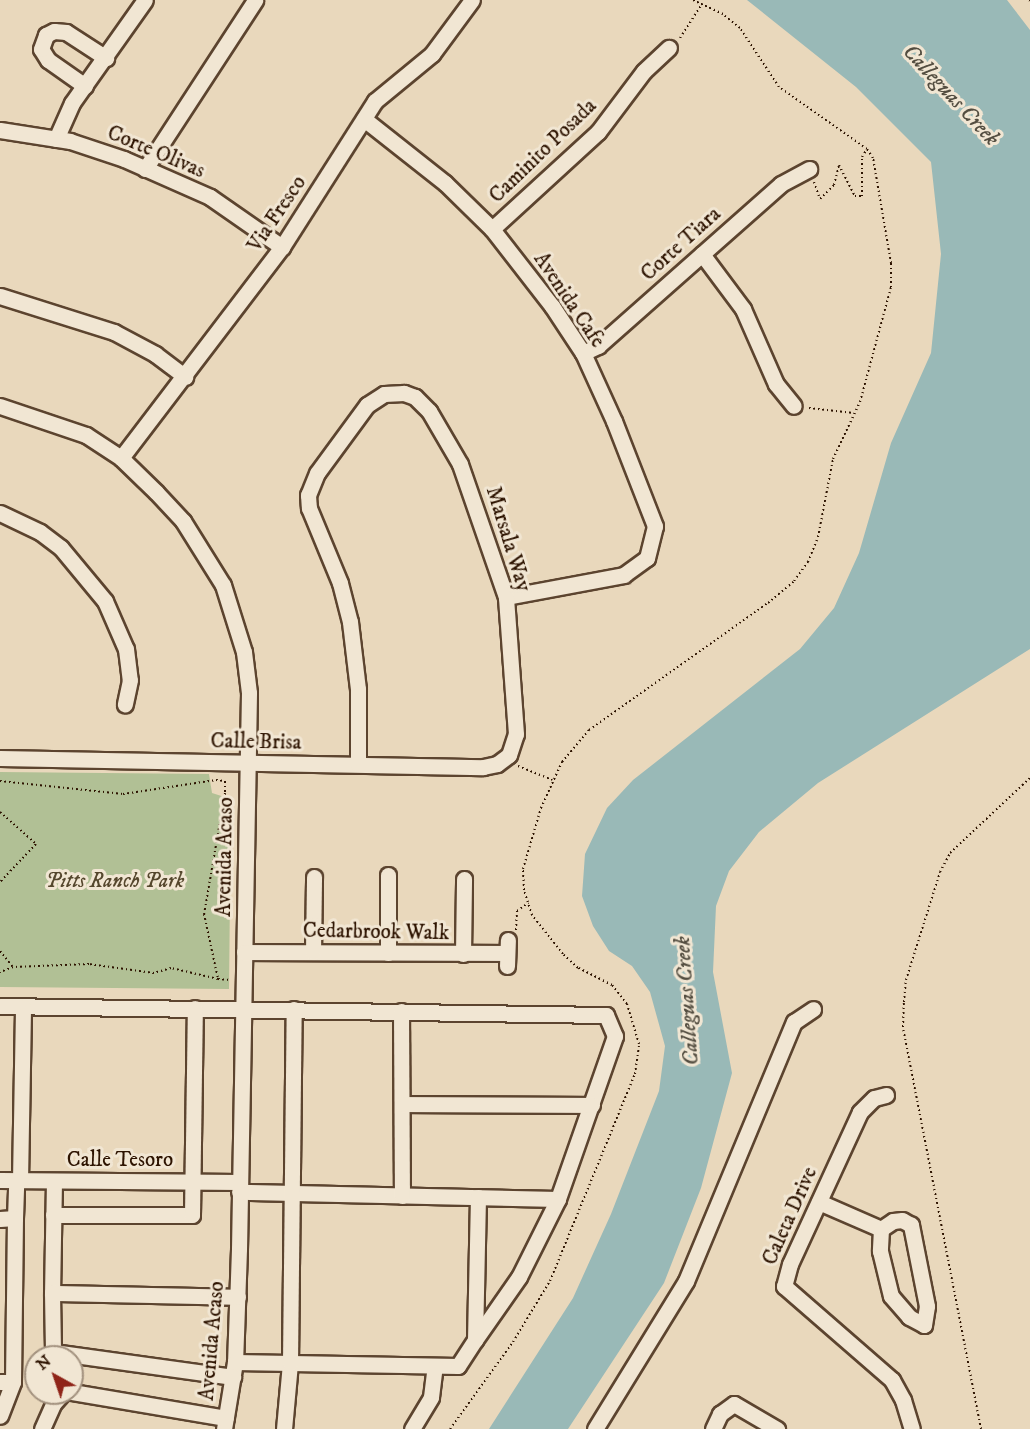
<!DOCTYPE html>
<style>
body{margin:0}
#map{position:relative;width:1030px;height:1429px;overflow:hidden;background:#e9d8bc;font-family:"IM FELL DW Pica",serif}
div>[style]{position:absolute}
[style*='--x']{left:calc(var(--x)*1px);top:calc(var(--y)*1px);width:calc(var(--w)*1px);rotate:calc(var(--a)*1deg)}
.green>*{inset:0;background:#b1c095}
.water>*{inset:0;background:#99b9b7}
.path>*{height:2px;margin-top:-1px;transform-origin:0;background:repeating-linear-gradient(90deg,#2d1300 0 1.5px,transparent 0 4.5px)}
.roads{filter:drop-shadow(2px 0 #5c442f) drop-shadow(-2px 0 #5c442f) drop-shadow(0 2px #5c442f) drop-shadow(0 -2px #5c442f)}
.minor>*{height:15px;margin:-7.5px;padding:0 7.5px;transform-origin:7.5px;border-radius:7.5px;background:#f1e6d3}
span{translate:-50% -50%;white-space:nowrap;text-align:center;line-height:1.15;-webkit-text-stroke:6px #f1e6d3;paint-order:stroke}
.street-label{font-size:21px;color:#2d1300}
.park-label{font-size:21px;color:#55472d;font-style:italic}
.water-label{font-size:22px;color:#534d40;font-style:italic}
.north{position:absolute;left:24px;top:1345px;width:60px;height:60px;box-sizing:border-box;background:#f1e6d3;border:2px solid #a3927f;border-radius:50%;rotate:320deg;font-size:16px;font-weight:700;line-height:24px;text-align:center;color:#2d1300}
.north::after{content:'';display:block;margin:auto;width:21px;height:27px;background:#8f2418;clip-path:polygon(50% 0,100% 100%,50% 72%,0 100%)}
</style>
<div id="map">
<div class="green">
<div style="clip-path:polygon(0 772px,209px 774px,212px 793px,231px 799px,229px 989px,0 987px)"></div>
</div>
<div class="water">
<div style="clip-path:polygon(747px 0,1007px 0,1030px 30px,1030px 649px,818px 783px,759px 832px,729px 871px,716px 906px,713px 972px,732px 1073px,701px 1188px,664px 1283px,568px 1429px,489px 1429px,573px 1298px,611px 1214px,659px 1091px,665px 1046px,650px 992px,632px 966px,609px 951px,593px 926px,582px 896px,585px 854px,607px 808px,633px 780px,800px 649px,834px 608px,859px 553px,891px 443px,931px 353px,941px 254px,931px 162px,856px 87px)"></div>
</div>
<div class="path">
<div style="--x:1029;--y:0;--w:1;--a:45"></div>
<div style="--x:680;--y:38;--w:40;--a:-57.1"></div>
<div style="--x:814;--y:182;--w:18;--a:71"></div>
<div style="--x:820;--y:199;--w:20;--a:-45"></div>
<div style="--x:834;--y:185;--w:21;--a:-76"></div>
<div style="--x:839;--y:165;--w:35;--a:63"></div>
<div style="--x:855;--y:196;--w:7;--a:0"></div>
<div style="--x:862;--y:196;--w:39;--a:-90"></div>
<div style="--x:862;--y:157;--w:9;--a:-58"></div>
<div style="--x:809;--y:408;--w:45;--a:6.3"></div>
<div style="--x:518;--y:766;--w:37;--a:22"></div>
<div style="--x:0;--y:781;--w:124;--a:6"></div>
<div style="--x:123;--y:794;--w:94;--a:-8.6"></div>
<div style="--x:216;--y:780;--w:9;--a:6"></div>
<div style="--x:225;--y:781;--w:12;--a:90"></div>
<div style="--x:225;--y:793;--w:123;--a:99.8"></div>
<div style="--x:204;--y:914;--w:66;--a:77.8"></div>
<div style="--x:218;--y:979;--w:48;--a:-166.8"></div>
<div style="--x:171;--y:968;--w:18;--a:164"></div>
<div style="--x:154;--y:973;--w:66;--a:-172.1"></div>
<div style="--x:89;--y:964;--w:76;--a:177.7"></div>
<div style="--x:13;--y:967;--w:14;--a:159"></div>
<div style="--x:0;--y:812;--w:48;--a:41.6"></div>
<div style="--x:36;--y:844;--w:52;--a:133.5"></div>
<div style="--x:516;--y:930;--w:19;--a:-87"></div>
<div style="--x:517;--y:911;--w:14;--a:-36"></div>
<div style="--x:0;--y:951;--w:21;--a:51"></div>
<div style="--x:218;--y:979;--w:12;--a:5"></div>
<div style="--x:450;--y:1429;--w:107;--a:-54.1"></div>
<div style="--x:513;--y:1342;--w:71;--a:-58.8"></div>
<div style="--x:550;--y:1281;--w:224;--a:-67.7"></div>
<div style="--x:635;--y:1074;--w:30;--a:-82"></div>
<div style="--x:639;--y:1044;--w:42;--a:-106.7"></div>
<div style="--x:627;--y:1004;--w:24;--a:-128"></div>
<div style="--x:612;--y:985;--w:38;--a:-153"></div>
<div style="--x:578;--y:968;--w:21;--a:-137"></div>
<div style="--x:563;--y:954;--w:50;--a:-128.5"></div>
<div style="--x:532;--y:915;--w:26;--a:-108"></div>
<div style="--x:524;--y:890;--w:21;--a:-93"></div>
<div style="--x:523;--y:869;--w:64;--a:-73.6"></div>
<div style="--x:541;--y:808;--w:51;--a:-65.5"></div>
<div style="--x:562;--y:762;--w:42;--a:-49.8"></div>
<div style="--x:589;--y:730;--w:219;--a:-35.4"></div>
<div style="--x:768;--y:603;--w:34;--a:-40"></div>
<div style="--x:794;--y:581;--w:24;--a:-54"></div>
<div style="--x:808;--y:562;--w:27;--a:-68"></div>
<div style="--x:818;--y:537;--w:79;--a:-79.1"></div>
<div style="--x:833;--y:459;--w:63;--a:-64.7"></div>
<div style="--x:860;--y:402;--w:119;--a:-74.9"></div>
<div style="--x:891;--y:287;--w:24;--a:-90"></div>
<div style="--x:891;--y:263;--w:107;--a:-99.7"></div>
<div style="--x:873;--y:158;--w:11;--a:-124"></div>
<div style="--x:867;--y:149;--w:108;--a:-144.8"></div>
<div style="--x:779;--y:87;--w:71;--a:-123.5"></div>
<div style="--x:740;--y:28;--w:22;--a:-141"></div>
<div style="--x:723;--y:14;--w:33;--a:-155"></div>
<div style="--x:981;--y:1429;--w:409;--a:-101"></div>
<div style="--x:903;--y:1027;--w:25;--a:-88"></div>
<div style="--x:904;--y:1002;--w:22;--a:-85"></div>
<div style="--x:906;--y:980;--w:113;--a:-72.5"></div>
<div style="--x:940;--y:872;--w:21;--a:-62"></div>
<div style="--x:950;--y:853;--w:110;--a:-43.2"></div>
</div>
<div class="roads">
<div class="minor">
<div style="--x:85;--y:86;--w:45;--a:-144.9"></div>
<div style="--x:48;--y:60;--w:13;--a:-122"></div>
<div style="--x:41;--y:49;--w:15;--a:-70"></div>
<div style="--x:46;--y:35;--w:9;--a:-27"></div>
<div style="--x:54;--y:31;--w:12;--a:5"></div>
<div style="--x:66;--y:32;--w:48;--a:33"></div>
<div style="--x:364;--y:119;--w:103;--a:38.3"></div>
<div style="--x:445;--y:183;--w:66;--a:44.4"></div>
<div style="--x:492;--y:229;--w:98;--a:52.1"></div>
<div style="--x:552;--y:306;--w:56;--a:56.6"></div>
<div style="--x:583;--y:353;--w:75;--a:65.5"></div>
<div style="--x:614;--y:421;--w:113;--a:68.7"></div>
<div style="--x:655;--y:526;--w:33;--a:104"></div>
<div style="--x:647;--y:558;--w:29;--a:144"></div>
<div style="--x:624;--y:575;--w:120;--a:169.4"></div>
<div style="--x:0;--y:130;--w:71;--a:8.9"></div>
<div style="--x:70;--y:141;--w:57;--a:18.4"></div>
<div style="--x:124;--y:159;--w:94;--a:23.8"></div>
<div style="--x:210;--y:197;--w:88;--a:34.8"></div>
<div style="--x:56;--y:139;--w:39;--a:-66"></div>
<div style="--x:72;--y:103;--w:126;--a:-54.7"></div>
<div style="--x:145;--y:169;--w:202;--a:-56.9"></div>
<div style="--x:492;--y:229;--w:144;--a:-42.5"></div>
<div style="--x:598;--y:132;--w:76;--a:-53"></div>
<div style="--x:644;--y:71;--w:34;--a:-43"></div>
<div style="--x:702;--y:254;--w:69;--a:53.3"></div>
<div style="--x:743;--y:309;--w:82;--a:66.3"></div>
<div style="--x:776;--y:384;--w:28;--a:51"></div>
<div style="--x:0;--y:296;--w:120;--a:17.5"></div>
<div style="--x:114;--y:332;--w:47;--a:28.2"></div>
<div style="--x:155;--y:354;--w:38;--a:37"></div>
<div style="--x:583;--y:353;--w:17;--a:-25"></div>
<div style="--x:598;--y:346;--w:244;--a:-41.5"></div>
<div style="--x:781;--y:184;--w:32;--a:-28"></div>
<div style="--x:0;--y:406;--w:91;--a:18.6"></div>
<div style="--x:86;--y:435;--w:42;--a:33.3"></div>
<div style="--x:121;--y:458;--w:49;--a:44.2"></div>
<div style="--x:156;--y:492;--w:40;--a:47"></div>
<div style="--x:183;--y:521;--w:75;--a:58"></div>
<div style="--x:223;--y:585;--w:70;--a:72.6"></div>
<div style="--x:244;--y:652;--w:41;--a:83"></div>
<div style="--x:249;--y:693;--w:556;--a:91.03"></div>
<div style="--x:239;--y:1249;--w:113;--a:92"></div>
<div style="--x:235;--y:1362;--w:68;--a:99.3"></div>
<div style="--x:121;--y:458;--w:265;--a:-52.7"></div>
<div style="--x:282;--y:247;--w:173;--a:-57.5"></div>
<div style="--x:375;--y:101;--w:74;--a:-39.5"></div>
<div style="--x:432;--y:54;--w:67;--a:-53.5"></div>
<div style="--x:0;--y:513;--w:44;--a:25.4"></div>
<div style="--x:40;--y:532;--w:26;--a:37"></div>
<div style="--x:61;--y:548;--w:69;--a:50.3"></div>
<div style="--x:105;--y:601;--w:52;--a:66.4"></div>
<div style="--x:126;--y:649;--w:31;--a:83"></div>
<div style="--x:130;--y:680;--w:25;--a:102"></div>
<div style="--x:0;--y:758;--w:483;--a:1.1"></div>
<div style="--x:483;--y:767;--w:14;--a:-12"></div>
<div style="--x:497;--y:764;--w:15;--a:-37"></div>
<div style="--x:509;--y:755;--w:22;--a:-72"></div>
<div style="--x:516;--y:734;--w:137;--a:-94.2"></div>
<div style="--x:506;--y:597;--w:141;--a:-109.1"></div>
<div style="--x:460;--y:464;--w:61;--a:-120.3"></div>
<div style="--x:429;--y:411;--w:20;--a:-135"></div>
<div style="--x:415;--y:397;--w:12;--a:-160"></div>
<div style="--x:404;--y:393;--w:20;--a:177"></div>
<div style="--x:384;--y:394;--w:20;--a:147"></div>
<div style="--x:367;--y:405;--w:84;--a:126.3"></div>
<div style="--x:317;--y:473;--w:24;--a:112"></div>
<div style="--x:308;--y:495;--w:13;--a:86"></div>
<div style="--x:309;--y:508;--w:81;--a:67.5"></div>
<div style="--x:340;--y:583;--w:40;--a:75.6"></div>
<div style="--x:350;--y:622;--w:67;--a:83.2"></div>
<div style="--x:358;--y:689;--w:75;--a:90"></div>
<div style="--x:388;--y:875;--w:78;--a:90"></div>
<div style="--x:244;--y:952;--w:263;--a:0.2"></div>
<div style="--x:313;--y:952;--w:75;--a:-89.2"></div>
<div style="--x:463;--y:954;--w:75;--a:-89.2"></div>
<div style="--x:507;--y:966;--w:26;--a:-88"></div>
<div style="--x:0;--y:1006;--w:606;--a:0.85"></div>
<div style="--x:606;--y:1015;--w:23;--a:67"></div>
<div style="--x:615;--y:1036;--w:173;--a:109.3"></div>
<div style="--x:558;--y:1199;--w:319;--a:-178.7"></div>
<div style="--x:401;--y:1011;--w:185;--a:89.7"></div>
<div style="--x:886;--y:1095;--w:12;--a:166"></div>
<div style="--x:874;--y:1098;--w:20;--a:135"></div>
<div style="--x:860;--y:1112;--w:167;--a:114.7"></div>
<div style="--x:790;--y:1264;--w:23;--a:105"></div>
<div style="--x:784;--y:1286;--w:143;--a:41"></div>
<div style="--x:892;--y:1380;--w:23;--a:61"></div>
<div style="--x:903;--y:1400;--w:30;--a:73"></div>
<div style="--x:402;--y:1104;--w:190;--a:0.3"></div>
<div style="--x:0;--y:1180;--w:239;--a:0.5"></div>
<div style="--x:20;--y:1181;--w:174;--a:-89"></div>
<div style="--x:54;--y:1181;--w:112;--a:91"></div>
<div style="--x:52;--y:1293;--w:186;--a:1.2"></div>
<div style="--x:819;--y:1202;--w:68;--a:23.5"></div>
<div style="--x:881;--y:1229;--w:22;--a:93"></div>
<div style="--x:880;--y:1251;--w:46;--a:76.3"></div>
<div style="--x:891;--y:1296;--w:28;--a:49"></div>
<div style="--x:909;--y:1317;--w:17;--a:28"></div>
<div style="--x:924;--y:1325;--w:19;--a:-81"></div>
<div style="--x:927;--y:1306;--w:83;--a:-101.2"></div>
<div style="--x:911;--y:1225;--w:10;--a:-151"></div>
<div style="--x:902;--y:1220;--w:9;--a:174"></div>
<div style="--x:893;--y:1221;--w:14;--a:146"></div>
<div style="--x:53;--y:1215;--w:139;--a:0"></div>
<div style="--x:192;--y:1215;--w:207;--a:-89.2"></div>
<div style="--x:15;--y:1218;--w:37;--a:-88"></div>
<div style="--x:0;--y:1219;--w:15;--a:-4"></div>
<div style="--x:15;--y:1218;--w:164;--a:90.7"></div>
<div style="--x:52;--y:1293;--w:59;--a:89"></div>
<div style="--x:53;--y:1352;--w:182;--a:7.9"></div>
<div style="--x:475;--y:1340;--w:77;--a:-55.1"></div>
<div style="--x:519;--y:1277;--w:87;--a:-63.4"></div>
<div style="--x:235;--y:1362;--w:223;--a:1"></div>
<div style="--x:458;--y:1366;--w:31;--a:-57"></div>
<div style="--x:475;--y:1340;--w:143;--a:-88.8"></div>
<div style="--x:0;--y:1382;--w:13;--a:0"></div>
<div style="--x:13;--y:1382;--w:36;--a:111"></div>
<div style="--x:72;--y:1392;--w:156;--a:9.6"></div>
<div style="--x:42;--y:1429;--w:27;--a:-66"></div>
<div style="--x:53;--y:1404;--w:15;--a:-48"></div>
<div style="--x:284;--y:1429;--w:66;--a:-84.8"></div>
<div style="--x:290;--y:1363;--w:354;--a:-89.4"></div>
<div style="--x:412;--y:1429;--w:37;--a:-59"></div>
<div style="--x:431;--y:1397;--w:31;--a:-83"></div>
<div style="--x:595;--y:1429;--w:174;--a:-58.4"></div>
<div style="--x:686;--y:1281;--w:281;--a:-67.4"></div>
<div style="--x:794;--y:1022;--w:23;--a:-34"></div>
<div style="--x:713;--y:1429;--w:17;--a:-65"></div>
<div style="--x:720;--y:1414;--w:17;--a:-36"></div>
<div style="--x:734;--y:1404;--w:50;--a:30.2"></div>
</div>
</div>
<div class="street-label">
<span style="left:543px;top:151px;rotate:-44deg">Caminito Posada</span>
<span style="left:156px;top:152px;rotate:23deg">Corte Olivas</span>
<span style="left:277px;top:214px;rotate:-56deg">Via Fresco</span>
<span style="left:681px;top:244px;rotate:-42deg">Corte Tiara</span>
<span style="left:569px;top:300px;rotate:56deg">Avenida Cafe</span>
<span style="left:508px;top:539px;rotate:73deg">Marsala Way</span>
<span style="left:256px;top:742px;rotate:1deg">Calle Brisa</span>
<span style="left:225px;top:857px;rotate:-89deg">Avenida Acaso</span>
<span style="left:376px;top:932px;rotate:1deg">Cedarbrook Walk</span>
<span style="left:120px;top:1160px">Calle Tesoro</span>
<span style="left:790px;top:1216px;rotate:-66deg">Caleta Drive</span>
<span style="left:212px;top:1341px;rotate:-85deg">Avenida Acaso</span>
</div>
<div class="park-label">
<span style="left:115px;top:881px">Pitts Ranch Park</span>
</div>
<div class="water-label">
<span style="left:951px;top:95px;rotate:47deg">Calleguas Creek</span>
<span style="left:687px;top:1001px;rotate:-94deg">Calleguas Creek</span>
</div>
<div class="north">N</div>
</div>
